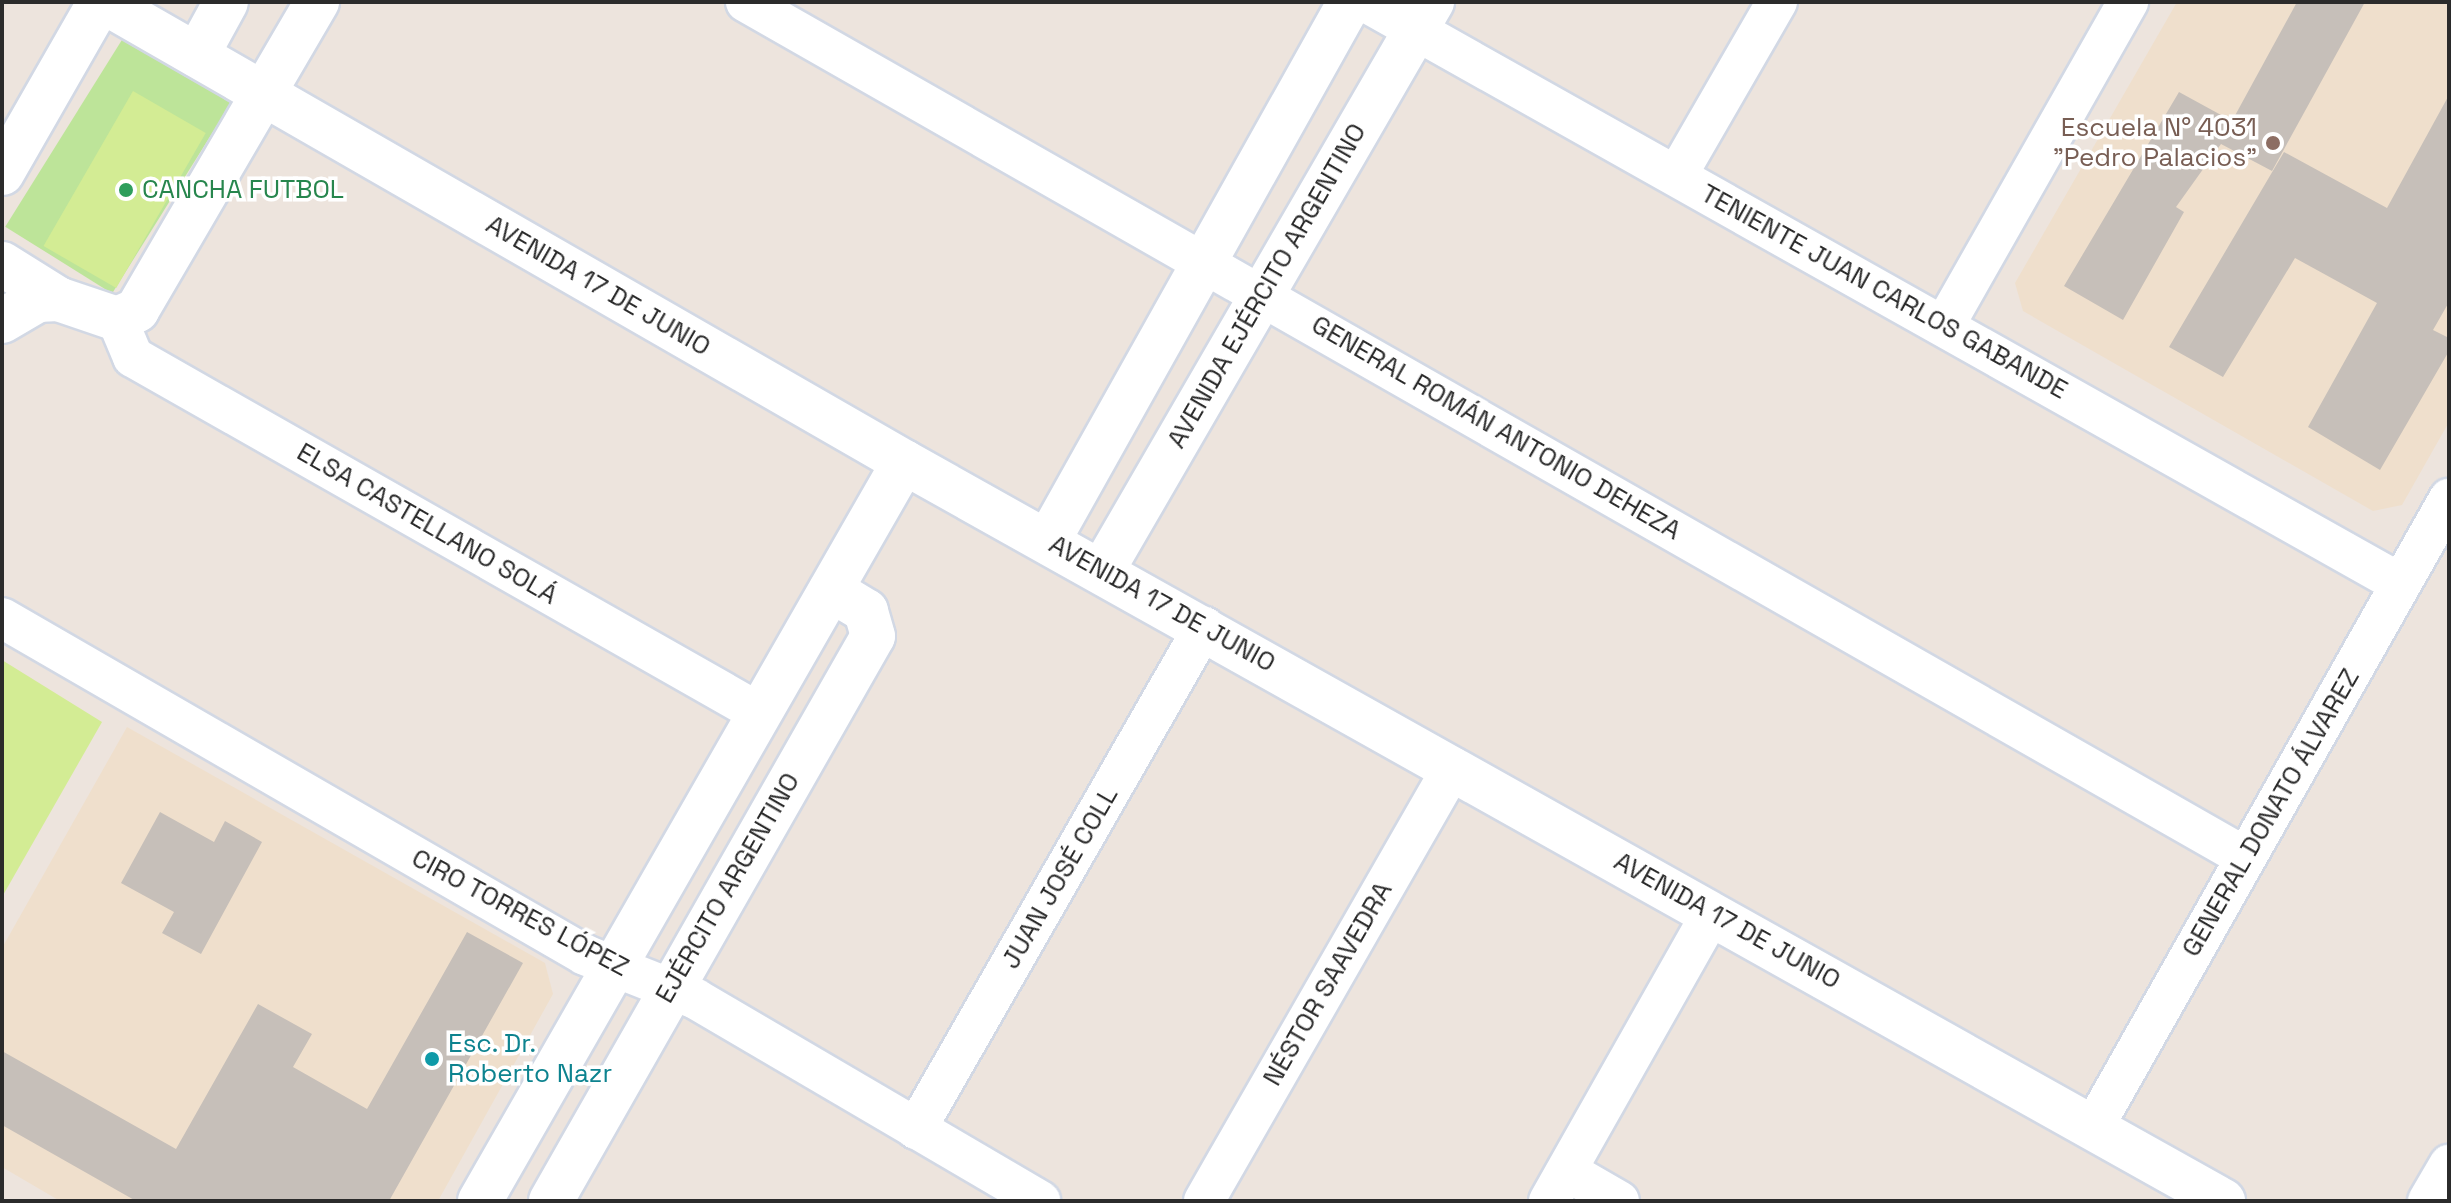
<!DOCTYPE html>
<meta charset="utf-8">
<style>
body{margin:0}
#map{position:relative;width:2451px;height:1203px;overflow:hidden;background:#ede4dd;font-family:"Space Grotesk",sans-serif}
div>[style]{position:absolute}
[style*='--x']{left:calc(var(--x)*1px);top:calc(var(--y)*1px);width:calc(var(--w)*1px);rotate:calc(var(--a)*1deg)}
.education>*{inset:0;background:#efdfcc}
.green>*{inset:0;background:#bde499;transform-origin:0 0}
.pitch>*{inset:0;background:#d3ec94;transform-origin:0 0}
.building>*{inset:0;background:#c6bfb9}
.roads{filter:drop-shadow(2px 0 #d2d8e4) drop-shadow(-2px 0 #d2d8e4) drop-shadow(0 2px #d2d8e4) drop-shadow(0 -2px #d2d8e4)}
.street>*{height:40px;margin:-20px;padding:0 20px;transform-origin:20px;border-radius:20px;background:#fff}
.secondary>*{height:44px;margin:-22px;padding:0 22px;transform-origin:22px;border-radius:22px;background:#fff}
.dots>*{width:22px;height:22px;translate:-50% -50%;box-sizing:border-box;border:4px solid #fff;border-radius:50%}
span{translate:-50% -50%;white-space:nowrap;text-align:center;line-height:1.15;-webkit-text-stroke:7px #fff;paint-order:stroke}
.education-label{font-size:26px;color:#785e54}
.right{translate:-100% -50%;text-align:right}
.leisure-label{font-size:26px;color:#27864d}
.left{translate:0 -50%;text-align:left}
.street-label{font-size:26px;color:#2b2b2b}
.culture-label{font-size:26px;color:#0d838f}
.frame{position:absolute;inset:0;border:4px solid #2b2b2b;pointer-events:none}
</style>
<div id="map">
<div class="education">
<div style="clip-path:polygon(2177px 2px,2449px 2px,2449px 422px,2402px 505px,2373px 511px,2023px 311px,2015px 283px)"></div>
<div style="clip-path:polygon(127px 727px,545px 963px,553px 994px,438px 1201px,60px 1201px,2px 1167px,2px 948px)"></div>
</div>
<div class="green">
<div style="left:125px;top:35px;width:126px;height:226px;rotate:32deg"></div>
</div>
<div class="pitch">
<div style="left:133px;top:91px;width:84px;height:179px;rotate:30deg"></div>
<div style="clip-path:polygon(2px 660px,102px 722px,2px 897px)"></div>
</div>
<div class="building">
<div style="clip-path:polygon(2297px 2px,2365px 2px,2272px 171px,2221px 144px,2176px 207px,2184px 212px,2123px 320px,2064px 286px,2179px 92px,2232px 121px)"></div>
<div style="clip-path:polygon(2449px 95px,2449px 302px,2433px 330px,2449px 338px,2449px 351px,2380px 470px,2308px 427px,2377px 303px,2295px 258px,2223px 377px,2169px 347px,2284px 152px,2387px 208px)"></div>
<div style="clip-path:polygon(160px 812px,214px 842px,225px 821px,262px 842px,201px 954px,162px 933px,174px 912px,121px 883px)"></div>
<div style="clip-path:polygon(467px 932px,523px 963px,389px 1201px,136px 1201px,2px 1125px,2px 1051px,176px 1149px,258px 1004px,312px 1034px,293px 1067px,367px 1109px)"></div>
</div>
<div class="roads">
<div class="street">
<div style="--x:746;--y:2;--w:1726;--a:29.7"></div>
<div style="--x:1366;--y:2;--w:1187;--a:29.35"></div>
<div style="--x:1677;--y:175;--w:200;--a:-60"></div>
<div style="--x:117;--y:319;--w:41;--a:67.2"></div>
<div style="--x:133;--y:357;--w:717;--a:29.61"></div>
<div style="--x:1944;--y:326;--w:373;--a:-60.4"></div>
<div style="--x:2;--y:618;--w:673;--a:30.03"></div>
<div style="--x:585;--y:955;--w:119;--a:21.6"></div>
<div style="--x:696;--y:999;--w:399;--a:30.4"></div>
<div style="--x:2093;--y:1128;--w:723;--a:-60.49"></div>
<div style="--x:916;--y:1129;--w:579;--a:-60.16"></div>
<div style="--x:1567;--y:1171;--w:60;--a:30"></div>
<div style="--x:1204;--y:1201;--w:500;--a:-60.16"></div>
<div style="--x:1549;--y:1201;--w:331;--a:-60.5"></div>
<div style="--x:2428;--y:1201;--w:42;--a:-59.7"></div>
</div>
<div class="secondary">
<div style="--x:104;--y:2;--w:923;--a:29.9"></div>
<div style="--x:904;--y:462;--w:1512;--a:29.26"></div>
<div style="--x:197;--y:55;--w:60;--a:-61.3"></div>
<div style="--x:2;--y:173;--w:197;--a:-60.2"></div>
<div style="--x:2;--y:264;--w:66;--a:32"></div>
<div style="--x:2;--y:321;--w:42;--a:-30.3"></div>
<div style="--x:38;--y:300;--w:20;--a:-3"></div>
<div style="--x:58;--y:299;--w:62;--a:18.7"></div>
<div style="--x:117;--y:319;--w:22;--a:-24"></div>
<div style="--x:137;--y:310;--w:357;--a:-59.7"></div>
<div style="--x:1048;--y:541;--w:618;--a:-60.74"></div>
<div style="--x:1102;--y:571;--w:658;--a:-59.89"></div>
<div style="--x:480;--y:1201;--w:852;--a:-60.16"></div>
<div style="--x:551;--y:1201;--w:650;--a:-60.32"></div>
<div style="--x:873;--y:636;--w:26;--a:-106"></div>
<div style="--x:866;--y:611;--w:41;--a:-149"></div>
</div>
</div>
<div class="dots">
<div style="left:2273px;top:143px;background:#8d6e63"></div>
<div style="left:126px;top:190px;background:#2e9e5b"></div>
<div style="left:432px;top:1059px;background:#0f9aa8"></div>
</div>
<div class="education-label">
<span class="right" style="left:2257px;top:143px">Escuela N° 4031<br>"Pedro Palacios"</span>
</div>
<div class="leisure-label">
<span class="left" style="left:142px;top:190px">CANCHA FUTBOL</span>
</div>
<div class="street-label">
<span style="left:598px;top:286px;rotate:30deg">AVENIDA 17 DE JUNIO</span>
<span style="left:1267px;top:286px;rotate:-60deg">AVENIDA EJÉRCITO ARGENTINO</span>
<span style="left:1884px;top:292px;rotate:29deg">TENIENTE JUAN CARLOS GABANDE</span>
<span style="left:1496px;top:428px;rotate:30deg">GENERAL ROMÁN ANTONIO DEHEZA</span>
<span style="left:427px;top:524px;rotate:30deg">ELSA CASTELLANO SOLÁ</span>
<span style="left:1162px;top:604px;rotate:29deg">AVENIDA 17 DE JUNIO</span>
<span style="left:2271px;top:813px;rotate:-60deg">GENERAL DONATO ÁLVAREZ</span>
<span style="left:1060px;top:878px;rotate:-60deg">JUAN JOSÉ COLL</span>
<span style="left:728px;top:888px;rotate:-60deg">EJÉRCITO ARGENTINO</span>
<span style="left:520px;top:913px;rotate:28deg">CIRO TORRES LÓPEZ</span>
<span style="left:1727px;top:921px;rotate:29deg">AVENIDA 17 DE JUNIO</span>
<span style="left:1328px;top:984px;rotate:-60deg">NÉSTOR SAAVEDRA</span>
</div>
<div class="culture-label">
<span class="left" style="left:448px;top:1059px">Esc. Dr.<br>Roberto Nazr</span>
</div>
<div class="frame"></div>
</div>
